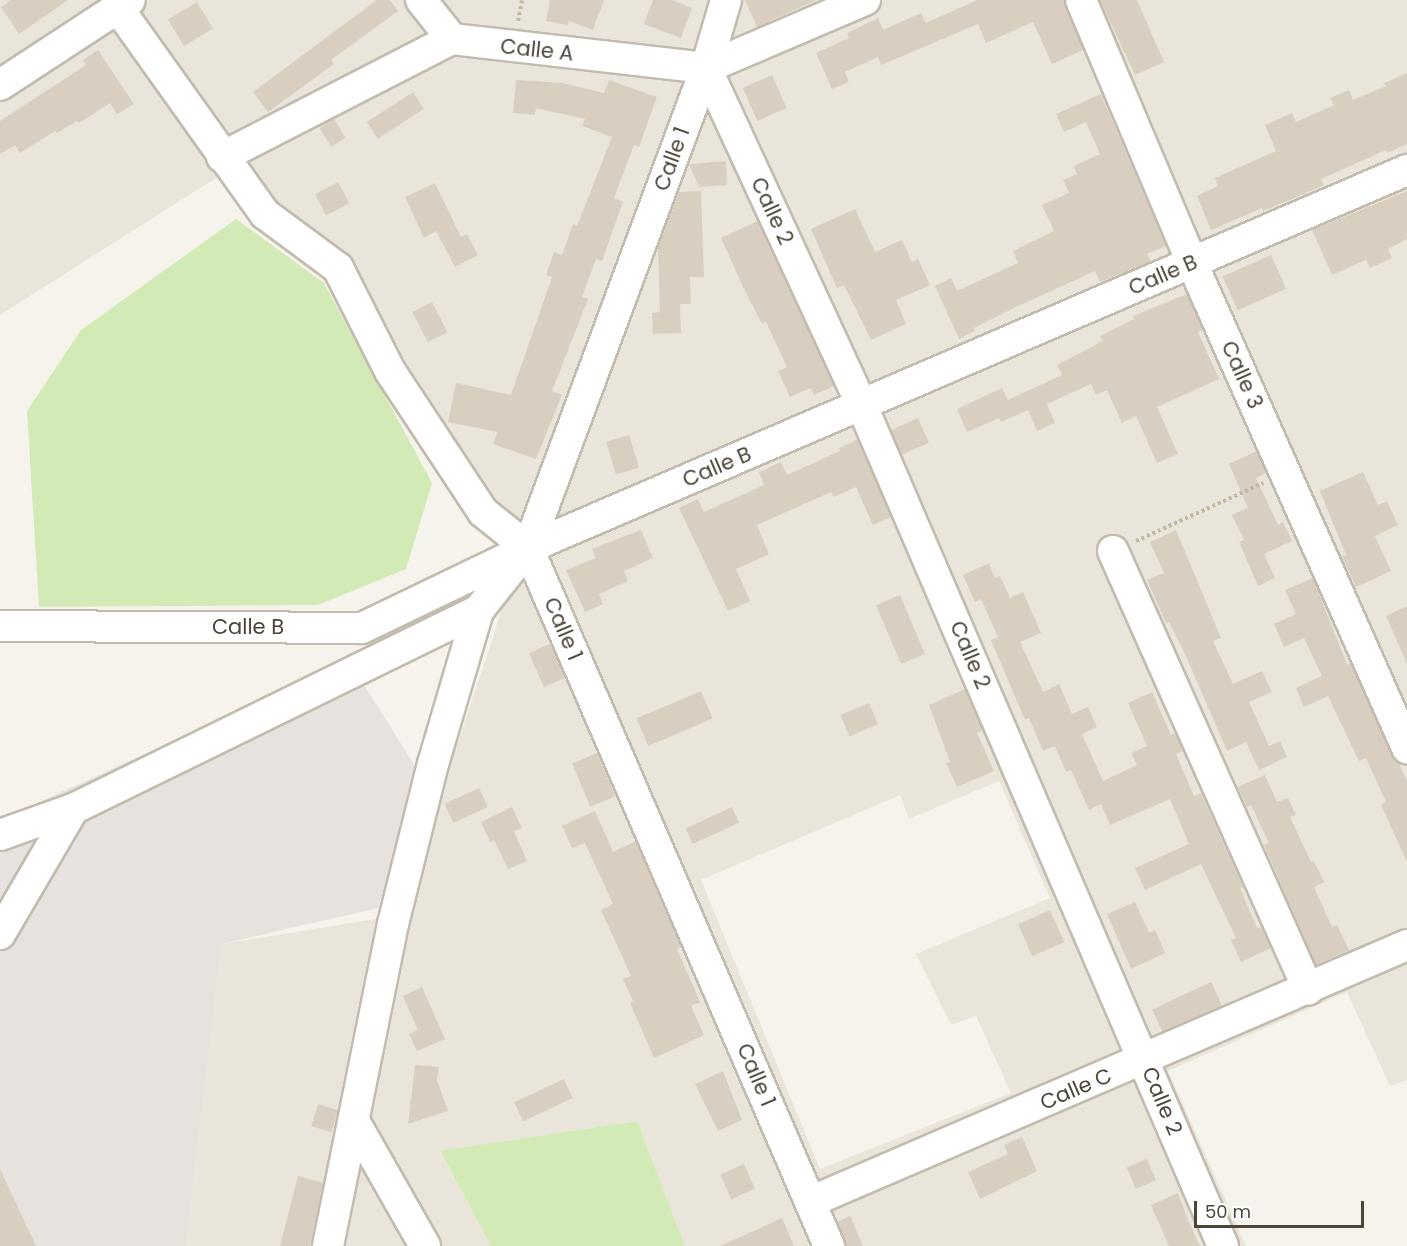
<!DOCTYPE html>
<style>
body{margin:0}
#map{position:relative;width:1407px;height:1246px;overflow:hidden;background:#f6f3ec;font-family:Poppins,sans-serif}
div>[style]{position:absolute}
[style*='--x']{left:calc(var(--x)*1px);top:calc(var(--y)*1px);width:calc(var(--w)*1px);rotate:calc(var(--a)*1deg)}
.residential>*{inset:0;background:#eae5da}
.industrial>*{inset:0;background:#e6e2dd}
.green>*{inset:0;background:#d2eab5}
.building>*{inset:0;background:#d8cfc1;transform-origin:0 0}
.path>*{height:4px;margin-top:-2px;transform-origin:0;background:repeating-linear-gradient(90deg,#c4b79f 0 3px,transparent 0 6px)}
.roads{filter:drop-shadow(2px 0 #c2bbae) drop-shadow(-2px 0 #c2bbae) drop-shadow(0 2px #c2bbae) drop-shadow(0 -2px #c2bbae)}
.minor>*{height:30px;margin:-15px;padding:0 15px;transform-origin:15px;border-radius:15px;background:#fff}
span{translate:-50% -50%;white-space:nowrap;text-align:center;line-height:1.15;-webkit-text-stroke:4.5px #fff;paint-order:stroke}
.street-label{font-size:21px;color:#4b4439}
.scale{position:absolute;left:1194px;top:1201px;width:170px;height:27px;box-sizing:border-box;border:3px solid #4b4439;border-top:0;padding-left:8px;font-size:18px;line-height:21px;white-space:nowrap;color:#4b4439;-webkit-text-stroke:4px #fff;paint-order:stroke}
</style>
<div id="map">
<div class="residential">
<div style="clip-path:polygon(0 0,100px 0,0 66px)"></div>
<div style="clip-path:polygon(evenodd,148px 0,1407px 0,1407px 1080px,1390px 1086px,1347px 992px,1168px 1071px,1246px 1246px,685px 1246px,637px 1121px,440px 1152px,491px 1246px,186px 1246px,222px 944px,401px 915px,513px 576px,336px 273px,219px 176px,0 315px,0 97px,148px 0,999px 781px,1050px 898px,916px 954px,951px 1025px,976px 1016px,1011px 1093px,820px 1169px,701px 880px,900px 795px,909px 819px,999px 781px)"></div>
</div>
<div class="industrial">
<div style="clip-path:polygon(349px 661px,420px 774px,378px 908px,222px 944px,186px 1246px,0 1246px,0 820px)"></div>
</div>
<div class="green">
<div style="clip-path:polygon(236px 219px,324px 283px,432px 483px,406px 569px,318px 605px,39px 607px,27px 411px,81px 330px)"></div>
<div style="clip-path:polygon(637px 1121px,685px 1246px,491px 1246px,440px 1151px)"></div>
</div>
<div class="building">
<div style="clip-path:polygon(11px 0,68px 0,19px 34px,1px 7px)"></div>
<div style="clip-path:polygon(377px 0,390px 0,398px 11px,331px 60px,334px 64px,268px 112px,253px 92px)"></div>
<div style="clip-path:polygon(550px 0,604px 0,593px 30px,569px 21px,568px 25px,546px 21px)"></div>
<div style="clip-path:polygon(653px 0,672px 0,692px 8px,681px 38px,644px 24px)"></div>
<div style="clip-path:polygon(745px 0,816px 0,757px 27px)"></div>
<div style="clip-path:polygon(977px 0,1064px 0,1083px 50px,1052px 64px,1033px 22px,986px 43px,978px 24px,881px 65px,878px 57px,845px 72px,849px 82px,832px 89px,816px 53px,849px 38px,847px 33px,878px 18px,883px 30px,921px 13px,926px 23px)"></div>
<div style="clip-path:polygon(1100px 0,1137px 0,1164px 62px,1135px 75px)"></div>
<div style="left:197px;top:2px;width:31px;height:34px;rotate:59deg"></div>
<div style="clip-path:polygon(98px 50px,134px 104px,117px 114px,110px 103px,79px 123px,77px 121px,57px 133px,55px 131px,20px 153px,15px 145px,0 154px,0 121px,86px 65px,83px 60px)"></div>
<div style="clip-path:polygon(1407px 73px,1407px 144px,1387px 153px,1386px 150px,1321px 179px,1324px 185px,1297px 197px,1263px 211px,1262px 208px,1211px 230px,1197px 196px,1218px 186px,1215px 178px,1276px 151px,1265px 125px,1292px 113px,1296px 122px,1334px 105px,1330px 98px,1349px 90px,1353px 100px,1386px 86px,1384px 83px)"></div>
<div style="left:772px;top:75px;width:36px;height:32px;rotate:66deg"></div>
<div style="clip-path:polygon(516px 80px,563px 83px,604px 93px,609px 80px,657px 97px,639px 147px,634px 145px,614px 198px,623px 202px,602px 261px,596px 259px,582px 297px,588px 299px,552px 391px,562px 395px,536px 459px,493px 444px,497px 432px,448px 422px,456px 383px,511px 395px,552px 277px,546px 275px,554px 252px,562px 255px,573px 224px,577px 226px,612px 137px,582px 126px,585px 119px,536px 108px,535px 115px,513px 113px)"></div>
<div style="left:413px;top:92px;width:20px;height:55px;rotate:57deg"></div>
<div style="clip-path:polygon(1101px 94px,1166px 246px,1147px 254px,1151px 261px,1100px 282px,1095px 271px,1016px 307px,974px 328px,975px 331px,959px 339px,935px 286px,951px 278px,957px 291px,1018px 263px,1013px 251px,1054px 231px,1042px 205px,1069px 193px,1063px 180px,1077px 174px,1074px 166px,1100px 154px,1086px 122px,1064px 132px,1056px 114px)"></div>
<div style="left:334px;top:119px;width:22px;height:17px;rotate:58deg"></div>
<div style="clip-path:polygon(726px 161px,727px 185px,699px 187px,689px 164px)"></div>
<div style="left:338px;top:182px;width:24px;height:26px;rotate:62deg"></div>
<div style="clip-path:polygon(435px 183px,461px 237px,467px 234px,478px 255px,455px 267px,436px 231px,424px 238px,405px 197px)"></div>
<div style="clip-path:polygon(701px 191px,704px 277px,690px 277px,691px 304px,680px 304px,681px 333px,653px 334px,652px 313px,660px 312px,658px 248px,679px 192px)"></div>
<div style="clip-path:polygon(1407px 191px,1407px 239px,1388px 249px,1392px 258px,1370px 268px,1366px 260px,1332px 275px,1312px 230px)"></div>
<div style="clip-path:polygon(855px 209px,875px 252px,902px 240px,912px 262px,918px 259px,930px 285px,896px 300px,906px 324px,871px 340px,844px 285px,837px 288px,811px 229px)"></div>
<div style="clip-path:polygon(758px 221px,834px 386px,814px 395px,811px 388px,790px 397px,778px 371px,787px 367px,766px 322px,762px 324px,744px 289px,721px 238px)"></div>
<div style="left:1271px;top:255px;width:37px;height:53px;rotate:66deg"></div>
<div style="clip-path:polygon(1187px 294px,1203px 330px,1198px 332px,1219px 379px,1157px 407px,1178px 454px,1157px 463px,1136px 416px,1122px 423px,1107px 390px,1096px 395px,1091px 384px,1047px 404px,1055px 423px,1037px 431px,1028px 410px,1001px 422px,999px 418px,967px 432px,957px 409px,1002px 388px,1008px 400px,1062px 375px,1057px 365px,1103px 341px,1100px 336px,1134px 319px,1133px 316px)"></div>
<div style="left:432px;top:302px;width:34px;height:22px;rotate:63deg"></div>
<div style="left:918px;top:418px;width:27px;height:30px;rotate:66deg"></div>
<div style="left:629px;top:435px;width:34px;height:24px;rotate:73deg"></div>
<div style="clip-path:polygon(858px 439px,891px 517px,873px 525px,856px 487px,834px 497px,831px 492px,757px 525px,769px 554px,736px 569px,750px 601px,728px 611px,679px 508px,698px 499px,704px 512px,764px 485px,759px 472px,781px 462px,787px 475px,840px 451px,839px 448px)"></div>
<div style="clip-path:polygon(1257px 451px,1266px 473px,1256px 478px,1278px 525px,1283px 522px,1292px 541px,1264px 554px,1275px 578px,1258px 586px,1239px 542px,1244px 540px,1232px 515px,1248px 508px,1229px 464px)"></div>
<div style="clip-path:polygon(1363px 472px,1378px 505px,1387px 501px,1398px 525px,1375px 536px,1391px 571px,1356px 587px,1342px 556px,1346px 555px,1320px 491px)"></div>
<div style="clip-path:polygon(641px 530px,653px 558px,624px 571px,628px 581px,599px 594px,603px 604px,585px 612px,566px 570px,596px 558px,592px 549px)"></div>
<div style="clip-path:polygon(1176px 530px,1221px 638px,1213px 641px,1233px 684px,1262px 671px,1272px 692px,1249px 702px,1269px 746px,1280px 741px,1287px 757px,1259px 770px,1246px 742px,1227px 751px,1185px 654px,1169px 622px,1166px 623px,1147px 580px,1164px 573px,1150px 542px)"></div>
<div style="clip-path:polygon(989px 563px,995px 578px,1000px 576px,1010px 598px,1023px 592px,1041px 633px,1020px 642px,1043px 692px,1059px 684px,1072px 714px,1088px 707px,1097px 727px,1082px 734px,1103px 781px,1137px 765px,1131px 753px,1147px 746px,1128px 703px,1152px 692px,1171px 735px,1175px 733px,1183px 751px,1176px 754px,1194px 796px,1201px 793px,1243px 887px,1240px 888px,1257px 928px,1261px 927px,1271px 948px,1241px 962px,1231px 940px,1236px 938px,1201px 864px,1145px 890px,1135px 868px,1189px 844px,1170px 799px,1110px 825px,1101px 804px,1089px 810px,1071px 770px,1066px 772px,1055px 746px,1043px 751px,1029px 718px,1025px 720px,991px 640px,998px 637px,981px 599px,975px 602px,963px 575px)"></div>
<div style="clip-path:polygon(1313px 578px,1347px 665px,1351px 663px,1391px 755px,1399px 763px,1407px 781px,1407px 862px,1381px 805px,1386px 802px,1366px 758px,1359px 761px,1328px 696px,1304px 707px,1296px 688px,1322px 676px,1304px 638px,1284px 647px,1274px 624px,1296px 614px,1285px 590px)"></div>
<div style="left:900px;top:595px;width:64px;height:26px;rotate:67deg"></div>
<div style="clip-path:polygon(1407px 606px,1407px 664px,1386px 616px)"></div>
<div style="left:550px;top:644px;width:37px;height:23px;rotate:66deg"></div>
<div style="clip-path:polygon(965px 689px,983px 730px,977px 733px,994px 771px,957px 787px,946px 763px,950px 762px,929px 705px)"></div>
<div style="left:701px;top:691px;width:30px;height:70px;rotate:67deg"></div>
<div style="left:869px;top:703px;width:23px;height:31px;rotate:67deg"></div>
<div style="left:597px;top:753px;width:47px;height:27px;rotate:67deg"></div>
<div style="clip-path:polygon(1265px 775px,1277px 802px,1288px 798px,1296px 815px,1290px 817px,1311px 862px,1314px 861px,1324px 882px,1314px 887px,1332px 927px,1337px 925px,1349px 950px,1316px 965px,1264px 845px,1269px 843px,1251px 805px,1247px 807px,1238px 787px)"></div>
<div style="left:479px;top:788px;width:21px;height:38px;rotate:65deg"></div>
<div style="clip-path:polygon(512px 807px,522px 828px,514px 831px,527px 861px,508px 869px,494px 840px,490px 842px,481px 822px)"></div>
<div style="left:732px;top:807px;width:17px;height:51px;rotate:65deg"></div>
<div style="clip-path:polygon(595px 811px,613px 852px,636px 841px,681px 947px,677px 949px,700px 1002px,691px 1006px,704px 1035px,654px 1058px,630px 1003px,633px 1001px,623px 979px,631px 976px,601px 910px,613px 904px,585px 843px,572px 848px,562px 826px)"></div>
<div style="clip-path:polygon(1135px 902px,1149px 933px,1155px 930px,1165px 953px,1131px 969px,1107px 914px)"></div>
<div style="left:1050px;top:910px;width:35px;height:35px;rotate:66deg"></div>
<div style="left:1211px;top:982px;width:26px;height:65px;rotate:65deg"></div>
<div style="clip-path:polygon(422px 987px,445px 1039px,417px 1051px,409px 1034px,418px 1030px,403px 996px)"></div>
<div style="clip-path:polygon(415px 1065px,439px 1067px,437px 1080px,448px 1111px,408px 1124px)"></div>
<div style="clip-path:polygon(723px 1071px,742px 1120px,718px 1131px,695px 1084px)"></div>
<div style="left:564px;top:1079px;width:21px;height:55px;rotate:65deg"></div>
<div style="left:318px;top:1104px;width:21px;height:23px;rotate:17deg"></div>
<div style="clip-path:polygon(1022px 1137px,1037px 1171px,980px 1199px,968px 1172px,1008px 1154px,1004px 1145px)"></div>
<div style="left:1147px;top:1159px;width:23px;height:22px;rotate:67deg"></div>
<div style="left:744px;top:1164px;width:27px;height:26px;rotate:66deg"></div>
<div style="clip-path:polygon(0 1169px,36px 1246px,0 1246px)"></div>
<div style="clip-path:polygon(298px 1176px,323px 1183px,311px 1242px,310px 1246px,280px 1246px)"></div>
<div style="clip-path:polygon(1178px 1193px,1187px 1218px,1200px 1246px,1169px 1246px,1151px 1205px)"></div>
<div style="clip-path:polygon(850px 1216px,863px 1246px,846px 1246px,837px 1222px)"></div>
<div style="clip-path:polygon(782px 1218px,794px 1246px,720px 1246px)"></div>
</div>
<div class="path">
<div style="--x:518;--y:21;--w:21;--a:-79"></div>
<div style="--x:1136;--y:541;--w:140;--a:-24.5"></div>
</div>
<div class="roads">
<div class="minor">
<div style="--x:421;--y:0;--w:50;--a:51.5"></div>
<div style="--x:1081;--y:0;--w:285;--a:67.1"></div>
<div style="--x:1192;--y:263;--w:531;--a:66.09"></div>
<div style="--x:118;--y:8;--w:253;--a:54.5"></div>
<div style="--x:265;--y:214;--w:91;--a:36.5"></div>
<div style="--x:338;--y:268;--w:115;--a:63.2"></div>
<div style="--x:390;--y:371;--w:169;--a:56.6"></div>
<div style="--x:483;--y:512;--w:58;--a:38.7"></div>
<div style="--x:528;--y:548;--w:760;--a:66.67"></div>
<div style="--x:706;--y:68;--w:372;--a:65.2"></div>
<div style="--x:862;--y:406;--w:914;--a:66.74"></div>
<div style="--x:0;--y:85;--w:155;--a:-33.2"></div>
<div style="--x:222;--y:157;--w:259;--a:-27.2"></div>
<div style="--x:452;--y:39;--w:256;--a:6.5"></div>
<div style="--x:706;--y:68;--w:173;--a:-23.2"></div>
<div style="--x:1113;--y:551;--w:480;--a:66"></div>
<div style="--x:0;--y:626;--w:362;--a:0.3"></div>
<div style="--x:362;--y:628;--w:184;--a:-25.7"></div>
<div style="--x:528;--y:548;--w:957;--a:-23.27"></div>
<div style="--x:0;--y:835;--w:77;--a:-19.6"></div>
<div style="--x:0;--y:934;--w:145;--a:-59.7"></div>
<div style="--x:73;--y:809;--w:451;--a:-26.1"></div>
<div style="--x:354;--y:1121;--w:144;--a:60.4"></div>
<div style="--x:810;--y:1202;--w:650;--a:-23.29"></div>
<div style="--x:328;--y:1246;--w:328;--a:-78.6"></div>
<div style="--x:393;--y:924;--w:165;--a:-76"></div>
<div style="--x:433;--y:764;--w:159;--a:-73.6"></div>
<div style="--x:478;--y:611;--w:80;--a:-51.6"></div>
<div style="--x:528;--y:548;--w:512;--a:-69.65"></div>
<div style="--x:706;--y:68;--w:71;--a:-73.6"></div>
</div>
</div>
<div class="street-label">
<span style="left:537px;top:50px;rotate:6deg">Calle A</span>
<span style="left:672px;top:159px;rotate:-70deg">Calle 1</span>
<span style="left:772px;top:211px;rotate:65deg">Calle 2</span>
<span style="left:1163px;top:275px;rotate:-23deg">Calle B</span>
<span style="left:1242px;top:375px;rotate:66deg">Calle 3</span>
<span style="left:717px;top:467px;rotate:-23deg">Calle B</span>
<span style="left:248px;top:627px">Calle B</span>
<span style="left:563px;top:629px;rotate:67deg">Calle 1</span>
<span style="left:970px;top:655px;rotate:67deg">Calle 2</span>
<span style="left:756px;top:1075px;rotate:67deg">Calle 1</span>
<span style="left:1076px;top:1089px;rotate:-23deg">Calle C</span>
<span style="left:1162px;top:1101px;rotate:67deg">Calle 2</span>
</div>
<div class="scale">50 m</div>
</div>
